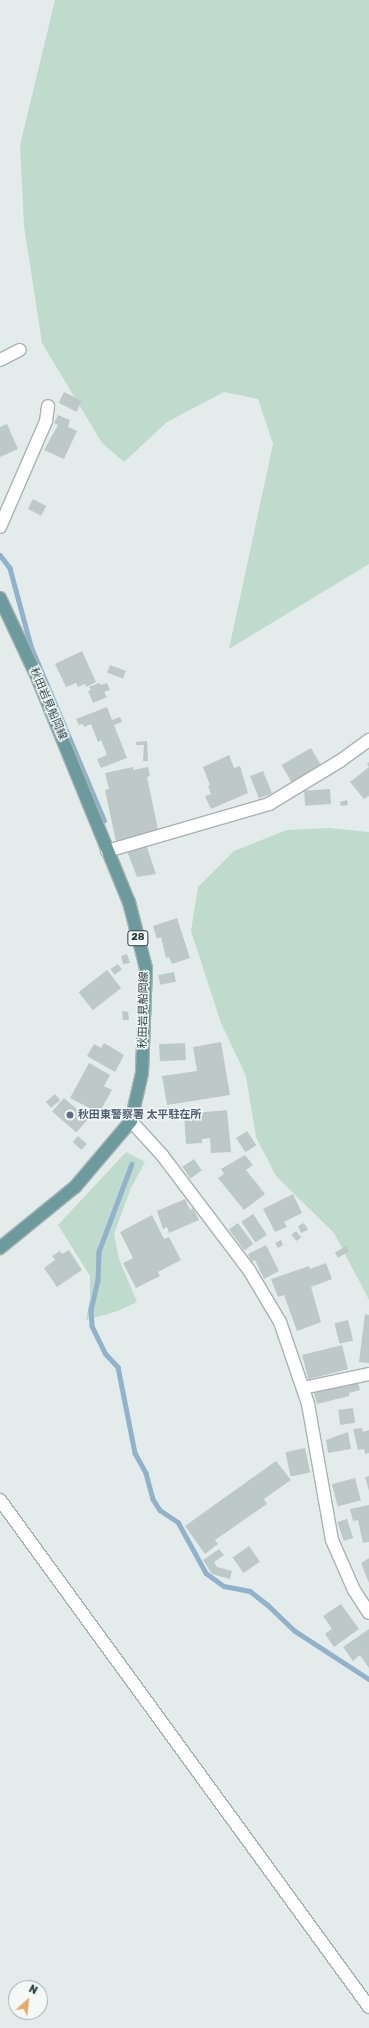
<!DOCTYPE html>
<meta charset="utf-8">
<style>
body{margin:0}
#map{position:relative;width:369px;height:2028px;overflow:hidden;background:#e4eceb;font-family:Rubik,"Noto Sans JP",sans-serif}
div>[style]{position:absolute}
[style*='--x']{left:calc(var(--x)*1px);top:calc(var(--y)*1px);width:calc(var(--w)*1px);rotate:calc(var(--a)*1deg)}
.green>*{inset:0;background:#bfdbce}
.stream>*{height:4.5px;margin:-2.25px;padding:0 2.25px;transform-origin:2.25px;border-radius:2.25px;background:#91b2cb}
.building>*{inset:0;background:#bcc9c7;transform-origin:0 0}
.roads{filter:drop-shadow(1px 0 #a7b3b3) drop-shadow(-1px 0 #a7b3b3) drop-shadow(0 1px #a7b3b3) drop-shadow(0 -1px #a7b3b3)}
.minor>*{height:12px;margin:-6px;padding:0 6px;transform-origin:6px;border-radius:6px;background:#fff}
.major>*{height:12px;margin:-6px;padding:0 6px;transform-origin:6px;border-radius:6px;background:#6d9b9d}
.dots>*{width:11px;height:11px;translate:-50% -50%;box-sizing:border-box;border:2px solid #f4f9f8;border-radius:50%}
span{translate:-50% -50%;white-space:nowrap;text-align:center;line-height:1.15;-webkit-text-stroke:3px #f4f9f8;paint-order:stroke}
.shield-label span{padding:1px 3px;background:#f4f9f8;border:1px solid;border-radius:3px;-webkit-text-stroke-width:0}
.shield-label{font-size:10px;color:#253b3c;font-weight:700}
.street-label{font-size:11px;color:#253b3c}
.service-label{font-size:11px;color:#4e5e75;font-weight:700}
.left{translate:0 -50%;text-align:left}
.north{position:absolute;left:8px;top:1980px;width:40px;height:40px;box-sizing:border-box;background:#f4f9f8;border:1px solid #a1adad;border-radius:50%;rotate:27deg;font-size:11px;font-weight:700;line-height:16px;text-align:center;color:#253b3c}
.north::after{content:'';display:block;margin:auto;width:14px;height:18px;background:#e4ab69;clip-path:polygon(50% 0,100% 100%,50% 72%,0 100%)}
</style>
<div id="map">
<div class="green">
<div style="clip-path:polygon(55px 0,369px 0,369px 564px,229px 649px,273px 444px,258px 399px,224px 392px,167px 422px,124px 462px,102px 443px,42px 343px,24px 226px,20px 145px)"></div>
<div style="clip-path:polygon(329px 828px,369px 832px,369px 1300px,334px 1233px,276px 1176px,256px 1137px,246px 1076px,221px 1023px,191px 931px,198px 887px,234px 851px,287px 830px)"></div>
<div style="clip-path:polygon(126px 1152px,145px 1162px,131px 1188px,114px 1234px,119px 1259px,137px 1302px,118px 1311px,86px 1320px,90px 1298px,90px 1276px,58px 1225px)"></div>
</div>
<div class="stream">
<div style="--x:0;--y:555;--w:16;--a:52"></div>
<div style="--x:10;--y:568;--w:81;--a:74.9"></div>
<div style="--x:31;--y:646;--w:189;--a:67.2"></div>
<div style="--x:132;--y:1164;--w:94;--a:110.6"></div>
<div style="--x:99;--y:1252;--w:28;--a:92"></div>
<div style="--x:98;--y:1280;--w:31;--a:103"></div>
<div style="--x:91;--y:1310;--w:16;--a:86"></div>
<div style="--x:92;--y:1326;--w:30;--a:64"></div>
<div style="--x:105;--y:1353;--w:19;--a:47"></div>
<div style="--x:118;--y:1367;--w:88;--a:78.8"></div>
<div style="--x:135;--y:1453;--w:23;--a:61"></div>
<div style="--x:146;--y:1473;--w:27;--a:75"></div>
<div style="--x:153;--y:1499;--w:13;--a:58"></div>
<div style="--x:160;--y:1510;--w:22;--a:34"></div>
<div style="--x:178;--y:1522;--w:58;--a:61.2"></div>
<div style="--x:206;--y:1573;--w:22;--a:36"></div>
<div style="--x:224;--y:1586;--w:26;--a:11"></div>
<div style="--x:250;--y:1591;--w:23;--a:38"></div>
<div style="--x:268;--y:1605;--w:37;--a:44"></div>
<div style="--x:295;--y:1631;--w:88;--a:33"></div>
</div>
<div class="building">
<div style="left:64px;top:392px;width:20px;height:12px;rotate:27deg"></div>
<div style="clip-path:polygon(58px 415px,70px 420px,68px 427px,77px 431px,64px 459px,44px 450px,58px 425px,54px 423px)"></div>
<div style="clip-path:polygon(7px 424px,18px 449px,0 457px,0 427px)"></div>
<div style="left:33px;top:499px;width:15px;height:11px;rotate:28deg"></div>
<div style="clip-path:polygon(82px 651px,96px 682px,86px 687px,85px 684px,78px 687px,76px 683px,66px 687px,55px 664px)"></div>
<div style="left:110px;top:665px;width:17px;height:8px;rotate:21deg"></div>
<div style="clip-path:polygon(99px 683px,101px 685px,107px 683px,110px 690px,104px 692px,107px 697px,93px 703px,88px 691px,91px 690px,89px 687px)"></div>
<div style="clip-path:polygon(107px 707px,112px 720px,120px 717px,122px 722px,114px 725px,127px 758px,101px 768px,97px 759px,107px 755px,101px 740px,98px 742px,91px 724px,84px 727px,83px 724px,79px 725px,76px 719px)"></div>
<div style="clip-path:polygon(147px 741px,148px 761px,143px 761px,144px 745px,136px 745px,136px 742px)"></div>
<div style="left:311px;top:748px;width:20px;height:34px;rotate:60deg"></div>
<div style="clip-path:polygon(229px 755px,234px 768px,240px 766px,248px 793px,211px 809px,205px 796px,211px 794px,208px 786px,210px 785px,203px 767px)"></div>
<div style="clip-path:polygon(369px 762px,369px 796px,364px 799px,350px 782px,369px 767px,367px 764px)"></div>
<div style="clip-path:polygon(133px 767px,133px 770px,148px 767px,150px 776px,147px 777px,159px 834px,116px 842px,105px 790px,109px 789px,105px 773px)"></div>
<div style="left:263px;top:771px;width:24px;height:14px;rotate:68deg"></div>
<div style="left:330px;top:789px;width:15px;height:26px;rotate:86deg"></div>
<div style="clip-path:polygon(347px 800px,348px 805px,341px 806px,340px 802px)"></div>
<div style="clip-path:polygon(146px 844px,156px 874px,137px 877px,127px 851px)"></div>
<div style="clip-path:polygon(177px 918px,190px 958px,172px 964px,169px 957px,166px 958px,161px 937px,157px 939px,153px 926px)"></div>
<div style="clip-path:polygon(127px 954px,130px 963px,123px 964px,121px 956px)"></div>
<div style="left:118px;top:964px;width:7px;height:9px;rotate:56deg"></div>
<div style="left:107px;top:970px;width:23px;height:36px;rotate:52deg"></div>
<div style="left:174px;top:972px;width:10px;height:16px;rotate:79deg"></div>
<div style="clip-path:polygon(122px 1011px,128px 1012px,129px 1020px,123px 1020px)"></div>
<div style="clip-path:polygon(221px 1042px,230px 1095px,167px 1105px,162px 1076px,197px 1071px,193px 1047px)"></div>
<div style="clip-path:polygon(104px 1043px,124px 1055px,115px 1072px,87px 1056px,94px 1044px,101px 1048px)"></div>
<div style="left:185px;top:1043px;width:17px;height:26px;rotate:87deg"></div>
<div style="clip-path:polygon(89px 1063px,110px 1075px,104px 1086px,112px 1090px,99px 1113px,70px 1098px)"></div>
<div style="left:55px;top:1094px;width:8px;height:12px;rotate:50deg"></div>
<div style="left:64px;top:1098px;width:32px;height:18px;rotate:41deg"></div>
<div style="clip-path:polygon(227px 1110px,231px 1152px,211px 1153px,210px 1138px,202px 1139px,202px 1143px,186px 1144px,184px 1114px)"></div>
<div style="left:247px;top:1131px;width:17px;height:13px;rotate:57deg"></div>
<div style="left:78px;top:1136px;width:12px;height:8px;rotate:42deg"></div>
<div style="clip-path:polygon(245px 1155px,253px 1165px,246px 1170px,265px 1194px,244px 1210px,218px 1178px,224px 1174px,221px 1169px)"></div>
<div style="left:194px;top:1159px;width:14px;height:14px;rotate:56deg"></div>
<div style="clip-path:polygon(293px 1194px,302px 1213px,284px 1222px,287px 1227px,275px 1232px,263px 1209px)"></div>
<div style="clip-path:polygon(185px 1199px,190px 1210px,193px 1208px,199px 1220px,169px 1233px,167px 1227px,163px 1229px,157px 1211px)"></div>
<div style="left:253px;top:1214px;width:25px;height:14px;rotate:56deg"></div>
<div style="clip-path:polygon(152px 1215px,164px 1239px,169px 1237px,181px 1260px,158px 1272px,160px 1276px,136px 1288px,123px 1263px,133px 1258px,120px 1232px)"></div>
<div style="left:238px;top:1223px;width:26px;height:11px;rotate:54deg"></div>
<div style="clip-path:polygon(304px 1223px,308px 1230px,301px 1233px,298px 1226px)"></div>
<div style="left:296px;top:1231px;width:8px;height:6px;rotate:50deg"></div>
<div style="clip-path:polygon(281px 1240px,283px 1245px,278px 1248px,275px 1243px)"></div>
<div style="clip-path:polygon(266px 1245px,279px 1271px,264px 1279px,255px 1260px,252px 1262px,248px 1254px)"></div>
<div style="left:346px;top:1246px;width:6px;height:13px;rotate:59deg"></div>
<div style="clip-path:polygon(69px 1250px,82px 1270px,57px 1287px,44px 1268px,55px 1260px,52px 1256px,60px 1251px,62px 1254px)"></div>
<div style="clip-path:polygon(326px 1263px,332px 1279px,311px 1287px,321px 1322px,297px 1331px,284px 1295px,278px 1297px,271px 1279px,309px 1266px,310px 1269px)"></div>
<div style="clip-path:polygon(365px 1314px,369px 1315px,369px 1363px,359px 1362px)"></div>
<div style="left:348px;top:1320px;width:21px;height:14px;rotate:76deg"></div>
<div style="left:342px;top:1345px;width:25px;height:41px;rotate:76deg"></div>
<div style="clip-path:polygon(357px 1379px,360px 1390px,349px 1393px,349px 1396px,317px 1404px,313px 1390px)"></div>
<div style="left:353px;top:1408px;width:15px;height:15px;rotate:82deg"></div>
<div style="clip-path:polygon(362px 1428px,363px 1432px,369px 1430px,369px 1453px,365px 1454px,364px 1449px,358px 1450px,353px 1429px)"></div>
<div style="clip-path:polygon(348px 1432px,351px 1449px,328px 1453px,326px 1440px)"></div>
<div style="left:305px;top:1448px;width:25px;height:20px;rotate:78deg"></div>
<div style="clip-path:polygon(276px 1461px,291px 1480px,264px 1499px,267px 1504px,215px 1540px,218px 1544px,205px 1554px,185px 1526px)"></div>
<div style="clip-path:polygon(369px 1476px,369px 1491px,365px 1477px)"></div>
<div style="left:355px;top:1478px;width:23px;height:24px;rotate:75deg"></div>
<div style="clip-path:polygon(369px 1505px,369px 1542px,363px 1543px,358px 1520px,353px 1521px,350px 1509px)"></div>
<div style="left:347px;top:1519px;width:20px;height:10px;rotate:72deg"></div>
<div style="left:249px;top:1546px;width:19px;height:20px;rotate:55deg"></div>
<div style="clip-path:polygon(219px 1549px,224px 1555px,214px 1562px,217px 1567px,232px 1571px,230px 1579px,212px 1574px,203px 1560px)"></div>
<div style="clip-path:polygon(369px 1558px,369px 1583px,361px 1563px)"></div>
<div style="clip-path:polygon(341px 1604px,359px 1629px,334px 1647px,325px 1634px,332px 1629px,323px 1616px)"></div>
<div style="clip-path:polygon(369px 1629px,369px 1668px,360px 1655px,353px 1661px,343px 1647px)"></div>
</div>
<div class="roads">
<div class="minor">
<div style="--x:0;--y:360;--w:22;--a:-27"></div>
<div style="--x:0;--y:527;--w:116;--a:-66.5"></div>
<div style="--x:46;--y:421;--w:15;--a:-82"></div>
<div style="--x:107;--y:851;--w:169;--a:-16.2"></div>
<div style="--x:269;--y:804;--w:83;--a:-31.2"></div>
<div style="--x:340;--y:761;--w:36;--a:-36"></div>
<div style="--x:131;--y:1121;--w:46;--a:47.6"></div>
<div style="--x:162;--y:1155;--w:144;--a:52.9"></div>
<div style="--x:249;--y:1270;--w:61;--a:59.2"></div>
<div style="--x:280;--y:1322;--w:87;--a:71.1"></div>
<div style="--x:308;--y:1404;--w:138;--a:80"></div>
<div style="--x:332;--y:1540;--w:55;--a:66.3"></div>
<div style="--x:354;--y:1590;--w:27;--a:57"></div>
<div style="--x:303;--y:1388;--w:67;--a:-12"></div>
<div style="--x:0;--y:1500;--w:627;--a:53.95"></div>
</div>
<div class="major">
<div style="--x:0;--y:598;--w:87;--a:64.9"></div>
<div style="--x:37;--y:677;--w:243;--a:67.8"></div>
<div style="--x:129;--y:902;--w:68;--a:75.6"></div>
<div style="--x:146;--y:968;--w:105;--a:92.2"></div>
<div style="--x:142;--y:1073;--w:49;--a:102.9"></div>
<div style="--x:131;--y:1121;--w:87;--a:130.3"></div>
<div style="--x:75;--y:1187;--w:97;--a:140.9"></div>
</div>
</div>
<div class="dots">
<div style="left:70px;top:1115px;background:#5c6f8a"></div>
</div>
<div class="shield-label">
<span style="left:138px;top:938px">28</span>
</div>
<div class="street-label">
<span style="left:48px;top:704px;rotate:67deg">秋田岩見船岡線</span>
<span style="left:144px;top:1010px;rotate:-89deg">秋田岩見船岡線</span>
</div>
<div class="service-label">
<span class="left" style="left:78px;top:1115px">秋田東警察署 太平駐在所</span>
</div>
<div class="north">N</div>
</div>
